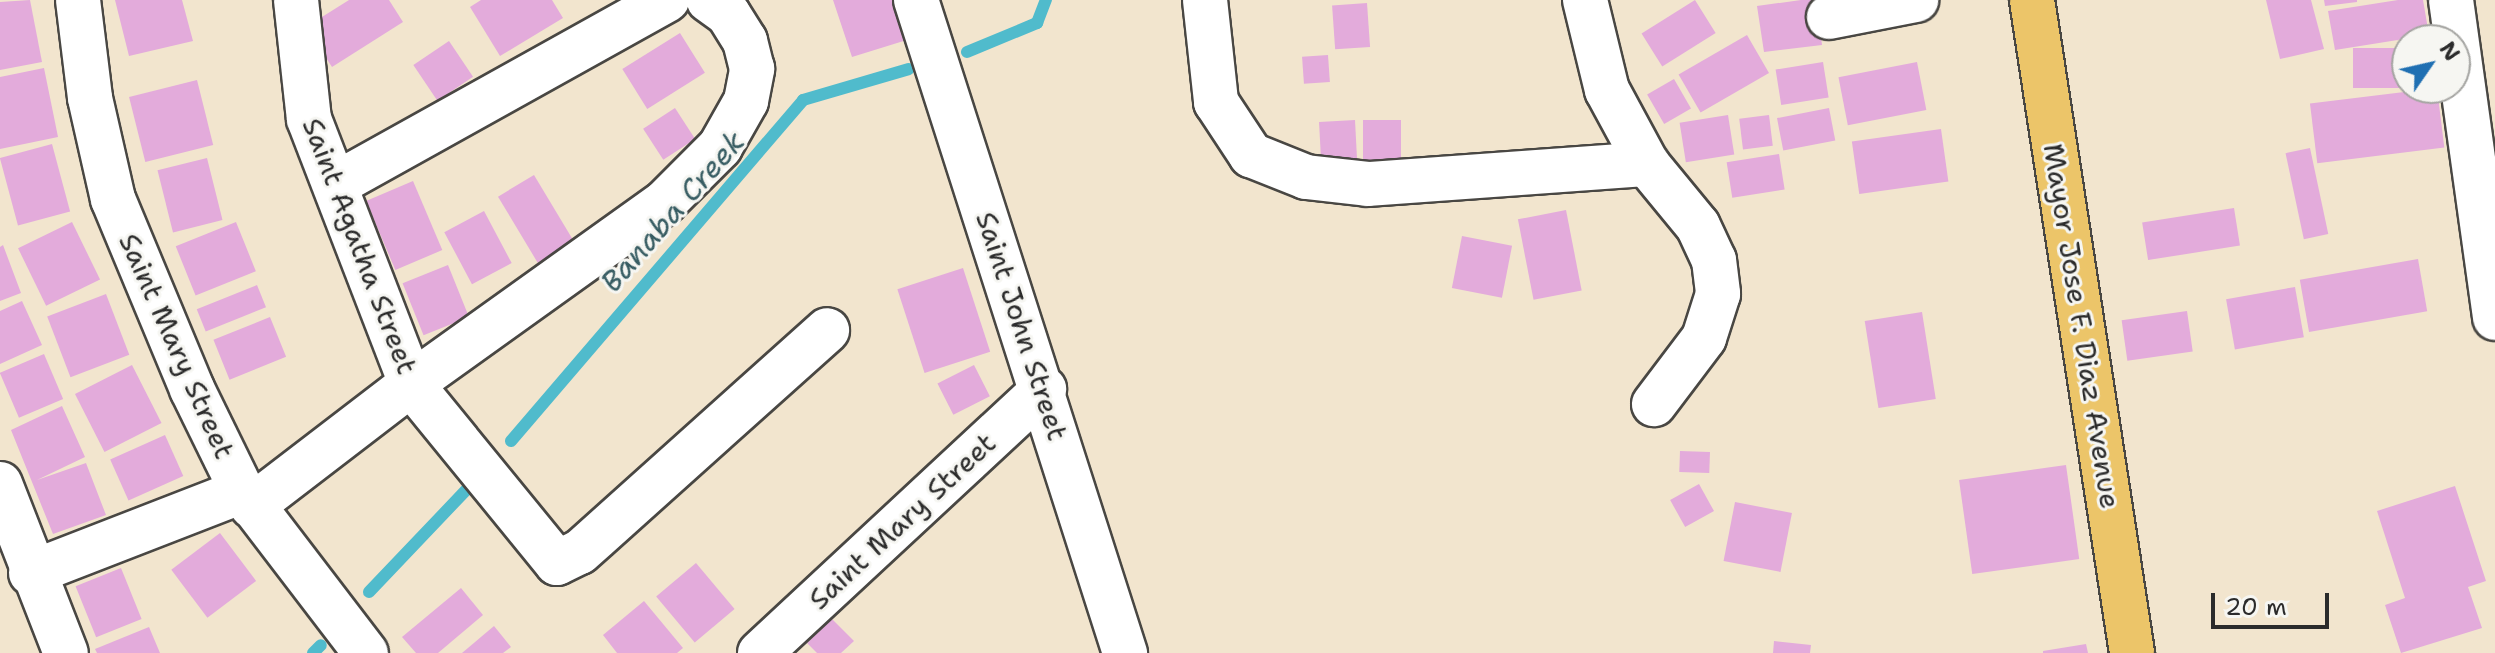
<!DOCTYPE html>
<style>
body{margin:0}
#map{position:relative;width:2495px;height:653px;overflow:hidden;background:#f2e5ce;font-family:"Shantell Sans",sans-serif}
div>[style]{position:absolute}
[style*='--x']{left:calc(var(--x)*1px);top:calc(var(--y)*1px);width:calc(var(--w)*1px);rotate:calc(var(--a)*1deg)}
.stream>*{height:12px;margin:-6px;padding:0 6px;transform-origin:6px;border-radius:6px;background:#50bbcc}
.building>*{inset:0;background:#e3abdb;transform-origin:0 0}
.roads{filter:drop-shadow(2px 0 #494743) drop-shadow(-2px 0 #494743) drop-shadow(0 2px #494743) drop-shadow(0 -2px #494743)}
.minor>*{height:44px;margin:-22px;padding:0 22px;transform-origin:22px;border-radius:22px;background:#fff}
.major>*{height:44px;margin:-22px;padding:0 22px;transform-origin:22px;border-radius:22px;background:#ecc569}
span{translate:-50% -50%;white-space:nowrap;text-align:center;line-height:1.15;-webkit-text-stroke:6px #f6f6f2;paint-order:stroke}
.street-label{font-size:28px;color:#2b2b2b}
.water-label{font-size:30px;color:#385d63;font-style:italic}
.north{position:absolute;left:2391px;top:24px;width:80px;height:80px;box-sizing:border-box;background:#f6f6f2;border:2px solid #a5a5a2;border-radius:50%;rotate:56deg;font-size:22px;font-weight:700;line-height:32px;text-align:center;color:#2b2b2b}
.north::after{content:'';display:block;margin:auto;width:28px;height:36px;background:#1f6fb2;clip-path:polygon(50% 0,100% 100%,50% 72%,0 100%)}
.scale{position:absolute;left:2211px;top:593px;width:118px;height:36px;box-sizing:border-box;border:4px solid #2b2b2b;border-top:0;padding-left:10px;font-size:24px;line-height:28px;white-space:nowrap;color:#2b2b2b;-webkit-text-stroke:6px #f6f6f2;paint-order:stroke}
</style>
<div id="map">
<div class="stream">
<div style="--x:967;--y:52;--w:76;--a:-22.5"></div>
<div style="--x:1037;--y:23;--w:25;--a:-69"></div>
<div style="--x:511;--y:441;--w:449;--a:-49.4"></div>
<div style="--x:803;--y:100;--w:110;--a:-16.3"></div>
<div style="--x:369;--y:592;--w:145;--a:-46.4"></div>
<div style="--x:313;--y:653;--w:11;--a:-45"></div>
</div>
<div class="building">
<div style="clip-path:polygon(30px 0,42px 62px,0 70px,0 2px)"></div>
<div style="clip-path:polygon(115px 0,182px 0,193px 41px,129px 56px)"></div>
<div style="clip-path:polygon(349px 0,389px 0,403px 22px,332px 67px,306px 27px)"></div>
<div style="clip-path:polygon(481px 0,552px 0,563px 18px,500px 56px,470px 7px)"></div>
<div style="clip-path:polygon(833px 0,897px 0,910px 39px,852px 57px)"></div>
<div style="left:1695px;top:0;width:39px;height:63px;rotate:58deg"></div>
<div style="clip-path:polygon(1801px 0,1816px 0,1822px 45px,1764px 52px,1757px 6px)"></div>
<div style="clip-path:polygon(2266px 0,2311px 0,2324px 49px,2280px 59px)"></div>
<div style="clip-path:polygon(2324px 0,2357px 0,2357px 2px,2325px 6px)"></div>
<div style="clip-path:polygon(2398px 0,2423px 0,2429px 35px,2335px 50px,2328px 11px)"></div>
<div style="left:1367px;top:3px;width:44px;height:35px;rotate:86deg"></div>
<div style="left:680px;top:33px;width:47px;height:68px;rotate:58deg"></div>
<div style="left:1747px;top:35px;width:44px;height:79px;rotate:60deg"></div>
<div style="left:449px;top:41px;width:43px;height:43px;rotate:56deg"></div>
<div style="left:2407px;top:48px;width:40px;height:54px;rotate:90deg"></div>
<div style="left:1328px;top:55px;width:27px;height:26px;rotate:86deg"></div>
<div style="left:1823px;top:62px;width:36px;height:48px;rotate:81deg"></div>
<div style="left:1917px;top:62px;width:49px;height:80px;rotate:79deg"></div>
<div style="clip-path:polygon(44px 68px,58px 137px,0 149px,0 77px)"></div>
<div style="left:1674px;top:79px;width:34px;height:31px;rotate:60deg"></div>
<div style="left:197px;top:80px;width:67px;height:70px;rotate:76deg"></div>
<div style="left:2437px;top:88px;width:60px;height:128px;rotate:83deg"></div>
<div style="left:675px;top:108px;width:37px;height:38px;rotate:57deg"></div>
<div style="left:1829px;top:108px;width:33px;height:53px;rotate:79deg"></div>
<div style="left:1728px;top:115px;width:40px;height:49px;rotate:81deg"></div>
<div style="left:1769px;top:115px;width:31px;height:30px;rotate:83deg"></div>
<div style="left:1355px;top:120px;width:45px;height:36px;rotate:87deg"></div>
<div style="left:1363px;top:120px;width:38px;height:43px"></div>
<div style="left:1941px;top:129px;width:53px;height:90px;rotate:82deg"></div>
<div style="left:52px;top:144px;width:70px;height:54px;rotate:75deg"></div>
<div style="left:2310px;top:148px;width:88px;height:25px;rotate:78deg"></div>
<div style="left:1779px;top:154px;width:36px;height:53px;rotate:81deg"></div>
<div style="left:207px;top:158px;width:64px;height:51px;rotate:76deg"></div>
<div style="left:534px;top:175px;width:77px;height:42px;rotate:59deg"></div>
<div style="left:413px;top:181px;width:75px;height:51px;rotate:67deg"></div>
<div style="left:2234px;top:208px;width:38px;height:93px;rotate:81deg"></div>
<div style="left:1566px;top:210px;width:82px;height:49px;rotate:79deg"></div>
<div style="left:484px;top:211px;width:59px;height:45px;rotate:62deg"></div>
<div style="left:72px;top:222px;width:64px;height:60px;rotate:64deg"></div>
<div style="left:236px;top:222px;width:53px;height:65px;rotate:68deg"></div>
<div style="left:1462px;top:236px;width:51px;height:53px;rotate:11deg"></div>
<div style="clip-path:polygon(3px 245px,21px 293px,0 301px,0 247px)"></div>
<div style="left:2418px;top:259px;width:53px;height:120px;rotate:80deg"></div>
<div style="left:448px;top:265px;width:56px;height:49px;rotate:68deg"></div>
<div style="left:963px;top:268px;width:88px;height:69px;rotate:72deg"></div>
<div style="left:257px;top:285px;width:24px;height:65px;rotate:68deg"></div>
<div style="left:2295px;top:287px;width:51px;height:70px;rotate:80deg"></div>
<div style="left:106px;top:294px;width:65px;height:63px;rotate:69deg"></div>
<div style="clip-path:polygon(22px 301px,42px 345px,0 364px,0 311px)"></div>
<div style="left:2187px;top:311px;width:41px;height:66px;rotate:82deg"></div>
<div style="left:1922px;top:312px;width:88px;height:58px;rotate:81deg"></div>
<div style="left:270px;top:317px;width:43px;height:61px;rotate:68deg"></div>
<div style="left:44px;top:354px;width:49px;height:48px;rotate:67deg"></div>
<div style="left:132px;top:365px;width:65px;height:64px;rotate:63deg"></div>
<div style="left:974px;top:365px;width:35px;height:41px;rotate:63deg"></div>
<div style="clip-path:polygon(62px 406px,85px 457px,37px 480px,86px 463px,106px 515px,53px 534px,11px 430px)"></div>
<div style="left:165px;top:435px;width:45px;height:60px;rotate:66deg"></div>
<div style="left:1680px;top:451px;width:30px;height:21px;rotate:2deg"></div>
<div style="left:2066px;top:465px;width:95px;height:108px;rotate:82deg"></div>
<div style="left:1699px;top:484px;width:31px;height:33px;rotate:61deg"></div>
<div style="clip-path:polygon(2455px 486px,2486px 581px,2468px 587px,2482px 628px,2401px 653px,2385px 605px,2405px 598px,2377px 511px)"></div>
<div style="left:1735px;top:502px;width:58px;height:60px;rotate:11deg"></div>
<div style="left:220px;top:533px;width:60px;height:61px;rotate:53deg"></div>
<div style="left:696px;top:563px;width:60px;height:52px;rotate:50deg"></div>
<div style="left:121px;top:568px;width:55px;height:49px;rotate:68deg"></div>
<div style="clip-path:polygon(461px 588px,483px 615px,438px 653px,416px 653px,402px 637px)"></div>
<div style="clip-path:polygon(644px 601px,683px 648px,677px 653px,617px 653px,603px 635px)"></div>
<div style="clip-path:polygon(832px 619px,854px 641px,841px 653px,817px 653px,807px 643px)"></div>
<div style="clip-path:polygon(494px 626px,511px 647px,503px 653px,462px 653px)"></div>
<div style="clip-path:polygon(149px 627px,160px 653px,97px 653px,95px 649px)"></div>
<div style="clip-path:polygon(1774px 641px,1811px 645px,1810px 653px,1773px 653px)"></div>
<div style="clip-path:polygon(2086px 644px,2088px 653px,2043px 653px,2043px 651px)"></div>
</div>
<div class="roads">
<div class="minor">
<div style="--x:78;--y:0;--w:99;--a:83"></div>
<div style="--x:90;--y:98;--w:104;--a:77.2"></div>
<div style="--x:113;--y:199;--w:206;--a:67.4"></div>
<div style="--x:192;--y:389;--w:114;--a:63.9"></div>
<div style="--x:242;--y:491;--w:204;--a:52.6"></div>
<div style="--x:296;--y:0;--w:120;--a:83.8"></div>
<div style="--x:309;--y:119;--w:284;--a:68.9"></div>
<div style="--x:411;--y:384;--w:231;--a:50.8"></div>
<div style="--x:557;--y:563;--w:25;--a:-26"></div>
<div style="--x:580;--y:552;--w:332;--a:-41.9"></div>
<div style="--x:916;--y:0;--w:686;--a:72.25"></div>
<div style="--x:1205;--y:0;--w:103;--a:83.8"></div>
<div style="--x:1216;--y:102;--w:64;--a:56.6"></div>
<div style="--x:1251;--y:155;--w:59;--a:21.8"></div>
<div style="--x:1306;--y:177;--w:62;--a:6.4"></div>
<div style="--x:1368;--y:184;--w:280;--a:-4.1"></div>
<div style="--x:1585;--y:0;--w:93;--a:76.3"></div>
<div style="--x:1607;--y:90;--w:84;--a:61.6"></div>
<div style="--x:1647;--y:164;--w:80;--a:50.6"></div>
<div style="--x:1698;--y:226;--w:38;--a:65"></div>
<div style="--x:1714;--y:260;--w:34;--a:83"></div>
<div style="--x:1718;--y:294;--w:46;--a:107.7"></div>
<div style="--x:1704;--y:338;--w:83;--a:127.1"></div>
<div style="--x:2451;--y:0;--w:321;--a:82.1"></div>
<div style="--x:1829;--y:17;--w:89;--a:-11.1"></div>
<div style="--x:336;--y:184;--w:379;--a:-29.1"></div>
<div style="--x:0;--y:484;--w:181;--a:68.7"></div>
<div style="--x:252;--y:506;--w:200;--a:-37.5"></div>
<div style="--x:411;--y:384;--w:312;--a:-35.6"></div>
<div style="--x:665;--y:202;--w:78;--a:-45"></div>
<div style="--x:720;--y:147;--w:53;--a:-60.5"></div>
<div style="--x:746;--y:101;--w:33;--a:-79"></div>
<div style="--x:752;--y:69;--w:29;--a:-104"></div>
<div style="--x:745;--y:41;--w:32;--a:-122"></div>
<div style="--x:728;--y:14;--w:24;--a:-144"></div>
<div style="--x:31;--y:573;--w:226;--a:-21.2"></div>
<div style="--x:760;--y:653;--w:388;--a:-42.9"></div>
</div>
<div class="major">
<div style="--x:2032;--y:0;--w:661;--a:81.29"></div>
</div>
</div>
<div class="street-label">
<span style="left:360px;top:246px;rotate:69deg">Saint Agatha Street</span>
<span style="left:1022px;top:326px;rotate:72deg">Saint John Street</span>
<span style="left:2082px;top:326px;rotate:81deg">Mayor Jose F. Diaz Avenue</span>
<span style="left:177px;top:346px;rotate:66deg">Saint Mary Street</span>
<span style="left:902px;top:521px;rotate:-43deg">Saint Mary Street</span>
</div>
<div class="water-label">
<span style="left:673px;top:212px;rotate:-49deg">Banaba Creek</span>
</div>
<div class="north">N</div>
<div class="scale">20 m</div>
</div>
